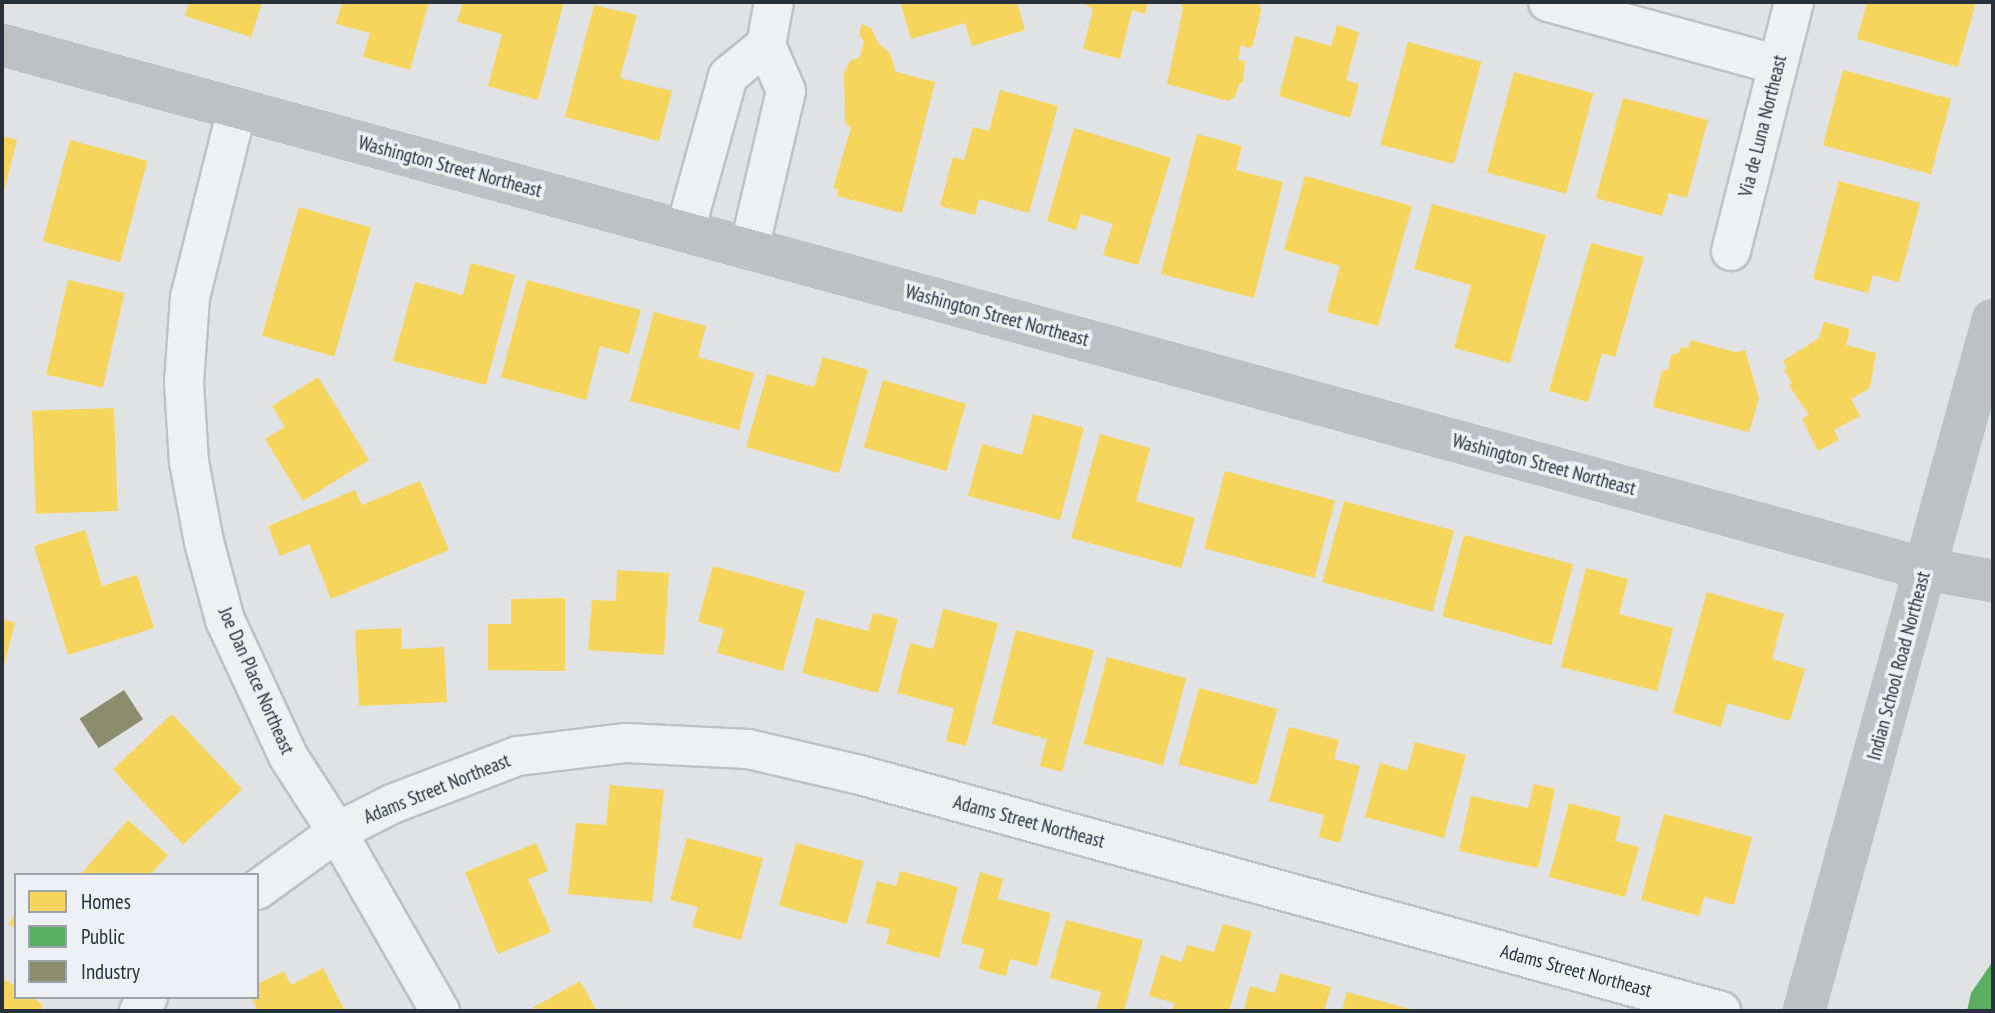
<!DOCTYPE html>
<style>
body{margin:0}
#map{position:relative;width:1995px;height:1013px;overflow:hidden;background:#e0e2e4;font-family:"PT Sans Narrow",sans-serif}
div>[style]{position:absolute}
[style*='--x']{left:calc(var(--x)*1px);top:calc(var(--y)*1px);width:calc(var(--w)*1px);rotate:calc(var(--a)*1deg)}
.homes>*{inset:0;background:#f6d55c;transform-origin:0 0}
.public>*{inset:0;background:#5aae61}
.industry>*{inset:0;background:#8c8c6e;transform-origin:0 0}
.roads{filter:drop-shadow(2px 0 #bec0c2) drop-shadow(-2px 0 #bec0c2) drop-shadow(0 2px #bec0c2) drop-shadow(0 -2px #bec0c2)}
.street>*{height:38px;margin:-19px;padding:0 19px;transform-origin:19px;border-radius:19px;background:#eff0f1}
.secondary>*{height:38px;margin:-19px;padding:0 19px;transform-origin:19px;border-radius:19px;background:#bec0c4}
span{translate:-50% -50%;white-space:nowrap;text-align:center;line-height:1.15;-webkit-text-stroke:7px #edf0f4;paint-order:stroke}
.street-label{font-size:19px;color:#28303c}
.frame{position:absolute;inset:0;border:4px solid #28303c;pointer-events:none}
.legend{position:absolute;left:14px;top:873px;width:245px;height:126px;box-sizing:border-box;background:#edf0f4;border:2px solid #9ea3aa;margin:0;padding:9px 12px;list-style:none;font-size:21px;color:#28303c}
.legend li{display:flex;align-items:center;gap:14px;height:35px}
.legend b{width:35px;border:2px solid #9ea3aa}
</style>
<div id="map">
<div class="homes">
<div style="clip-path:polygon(189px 2px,262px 2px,251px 37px,185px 16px)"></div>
<div style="clip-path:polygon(342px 2px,429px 2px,410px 70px,363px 57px,370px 33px,336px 24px)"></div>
<div style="clip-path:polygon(463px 2px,564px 2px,538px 100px,488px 86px,502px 34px,457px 22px)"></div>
<div style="clip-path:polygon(900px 2px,1017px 2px,1025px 30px,972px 46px,965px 23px,911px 39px)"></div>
<div style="clip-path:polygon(1081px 2px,1148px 2px,1145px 14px,1132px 10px,1120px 59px,1083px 49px,1093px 9px)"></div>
<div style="clip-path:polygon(1180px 2px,1259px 4px,1261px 11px,1253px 45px,1249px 48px,1241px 45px,1238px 60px,1245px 61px,1243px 82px,1239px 84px,1235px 97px,1228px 101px,1167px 84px,1183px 9px)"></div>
<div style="clip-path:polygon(1867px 2px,1976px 2px,1958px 67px,1857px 39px)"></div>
<div style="clip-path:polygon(594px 5px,637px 15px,620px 78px,672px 91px,659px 141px,565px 117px)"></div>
<div style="clip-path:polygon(862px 24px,871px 28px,878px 43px,890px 53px,896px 72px,935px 82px,902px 213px,837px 196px,838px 189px,833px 188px,851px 128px,845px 123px,844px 73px,850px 61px,860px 57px,864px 41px,859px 34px)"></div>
<div style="clip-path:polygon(1337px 25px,1359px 32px,1346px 80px,1359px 84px,1350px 118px,1279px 96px,1295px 36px,1331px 46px)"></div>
<div style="left:1408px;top:42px;width:76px;height:106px;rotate:15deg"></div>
<div style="left:1843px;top:70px;width:112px;height:78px;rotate:15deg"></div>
<div style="left:1514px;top:72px;width:82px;height:104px;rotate:15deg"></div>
<div style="clip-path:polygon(1000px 90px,1058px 106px,1029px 213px,979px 199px,975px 215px,940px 206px,953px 157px,964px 160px,973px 127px,989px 131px)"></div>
<div style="clip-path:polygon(1623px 98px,1708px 120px,1687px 198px,1669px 193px,1662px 216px,1596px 198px)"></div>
<div style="clip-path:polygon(1074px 128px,1171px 158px,1138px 265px,1103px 255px,1113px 224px,1081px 214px,1076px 230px,1047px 221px)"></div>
<div style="clip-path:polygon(1197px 134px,1242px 146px,1236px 170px,1283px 182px,1254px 298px,1161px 274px)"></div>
<div style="clip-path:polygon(2px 136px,17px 140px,3px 195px,2px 195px)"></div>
<div style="left:70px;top:140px;width:80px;height:105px;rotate:15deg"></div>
<div style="clip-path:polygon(1305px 176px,1412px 206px,1378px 326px,1327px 312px,1340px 266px,1284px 250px)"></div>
<div style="clip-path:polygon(1839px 181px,1920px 203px,1899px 282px,1873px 275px,1868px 293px,1813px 279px)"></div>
<div style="clip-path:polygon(1432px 204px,1546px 235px,1510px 363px,1454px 348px,1471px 285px,1414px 269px)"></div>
<div style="left:299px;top:207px;width:75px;height:134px;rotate:16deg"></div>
<div style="clip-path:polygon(1591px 243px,1644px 257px,1615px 357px,1602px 353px,1588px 402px,1549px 391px)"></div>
<div style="clip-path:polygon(471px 263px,515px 275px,486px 385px,393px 361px,415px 282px,463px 295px)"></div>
<div style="left:68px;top:280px;width:58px;height:97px;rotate:13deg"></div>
<div style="clip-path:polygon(527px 280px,641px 310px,629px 354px,600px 346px,586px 400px,501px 377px)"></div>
<div style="clip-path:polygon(654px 312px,706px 326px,698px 357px,754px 373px,739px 430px,630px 401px)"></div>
<div style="clip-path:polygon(1824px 322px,1850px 329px,1846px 345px,1876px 353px,1870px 388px,1851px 399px,1860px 416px,1834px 430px,1839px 440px,1818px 451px,1802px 419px,1809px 415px,1789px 386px,1792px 383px,1784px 370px,1787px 368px,1783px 361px,1819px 338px)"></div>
<div style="clip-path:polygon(1691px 340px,1735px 352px,1745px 350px,1759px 398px,1749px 432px,1653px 407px,1662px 371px,1668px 370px,1671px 355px,1679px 353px,1681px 347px,1688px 348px)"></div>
<div style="clip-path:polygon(823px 357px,868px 370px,839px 473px,746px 447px,767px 374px,814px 387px)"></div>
<div style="clip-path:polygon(318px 377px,369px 460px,303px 501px,265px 439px,285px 427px,272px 406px)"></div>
<div style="left:883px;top:380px;width:86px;height:70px;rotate:16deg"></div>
<div style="left:114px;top:408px;width:103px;height:82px;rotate:88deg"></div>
<div style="clip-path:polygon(1033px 414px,1084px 428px,1060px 520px,968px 496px,982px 444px,1022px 455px)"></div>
<div style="clip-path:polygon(1100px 434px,1150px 448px,1136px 501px,1195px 518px,1181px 568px,1071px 538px)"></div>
<div style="left:1225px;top:471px;width:114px;height:80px;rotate:15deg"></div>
<div style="clip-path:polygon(420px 481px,449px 550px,331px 599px,309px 544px,280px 556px,268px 526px,355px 490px,362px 505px)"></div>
<div style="left:1344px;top:501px;width:114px;height:84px;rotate:15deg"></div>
<div style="clip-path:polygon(85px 530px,102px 586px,137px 575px,154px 628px,68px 655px,34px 546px)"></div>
<div style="left:1464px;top:535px;width:113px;height:84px;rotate:15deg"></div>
<div style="clip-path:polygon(713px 566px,805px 591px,783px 671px,717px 653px,724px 629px,698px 622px)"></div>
<div style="clip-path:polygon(1586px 568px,1628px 579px,1619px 614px,1673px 628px,1657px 691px,1561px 667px)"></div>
<div style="clip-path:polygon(617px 570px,669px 573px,664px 655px,588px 650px,592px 600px,616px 601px)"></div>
<div style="clip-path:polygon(1707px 592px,1784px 614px,1772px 659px,1805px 669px,1790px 721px,1727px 703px,1721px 727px,1673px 713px)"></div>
<div style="clip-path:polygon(565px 598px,565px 671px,488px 670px,488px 624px,511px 624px,511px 599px)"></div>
<div style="clip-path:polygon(943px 609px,998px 623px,966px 746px,946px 741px,954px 708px,897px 693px,910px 643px,933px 649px)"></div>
<div style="clip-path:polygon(873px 613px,898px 619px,878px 693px,802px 673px,816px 618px,868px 631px)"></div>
<div style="clip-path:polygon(2px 619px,15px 623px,3px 669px,2px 669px)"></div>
<div style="clip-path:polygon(401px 628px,402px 649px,444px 647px,447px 702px,359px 706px,355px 630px)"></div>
<div style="clip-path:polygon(1016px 630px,1094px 650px,1062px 772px,1040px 766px,1047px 739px,992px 724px)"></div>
<div style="left:1107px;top:657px;width:82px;height:90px;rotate:15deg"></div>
<div style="left:1199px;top:688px;width:81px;height:79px;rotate:15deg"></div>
<div style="left:172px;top:714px;width:103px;height:81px;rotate:47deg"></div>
<div style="clip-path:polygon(1289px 727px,1339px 740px,1334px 759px,1360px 766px,1340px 843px,1319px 837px,1324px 815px,1269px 801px)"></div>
<div style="clip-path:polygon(1415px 742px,1466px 755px,1444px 838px,1365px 817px,1380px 763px,1407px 771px)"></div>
<div style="clip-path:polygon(1534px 784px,1555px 789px,1538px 868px,1459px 851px,1471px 796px,1528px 808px)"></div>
<div style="clip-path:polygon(610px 785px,664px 790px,652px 902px,568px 894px,576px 823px,606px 825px)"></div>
<div style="clip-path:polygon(1569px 803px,1621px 817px,1615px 841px,1639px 847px,1625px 897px,1549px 877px)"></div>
<div style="clip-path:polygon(1664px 814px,1752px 837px,1734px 905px,1704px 897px,1699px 916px,1641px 900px)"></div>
<div style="clip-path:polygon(128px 820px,168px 855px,150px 875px,80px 875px)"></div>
<div style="clip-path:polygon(687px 838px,763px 858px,741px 940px,692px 927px,698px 907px,670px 900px)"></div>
<div style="clip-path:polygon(536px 843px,548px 871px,528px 879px,551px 932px,498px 954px,465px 872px)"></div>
<div style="left:796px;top:843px;width:70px;height:65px;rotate:15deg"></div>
<div style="clip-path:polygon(900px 871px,958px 887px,939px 958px,886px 944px,890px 929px,866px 923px,877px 881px,896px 886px)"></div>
<div style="clip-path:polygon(980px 872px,1003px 879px,998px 899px,1051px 913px,1037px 966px,1010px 959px,1006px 976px,979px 969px,984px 949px,961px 943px)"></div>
<div style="clip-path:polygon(16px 912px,16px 929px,8px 924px)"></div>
<div style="clip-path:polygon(1066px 920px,1143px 940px,1124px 1011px,1096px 1011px,1101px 992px,1050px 978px)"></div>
<div style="clip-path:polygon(1223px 924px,1252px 932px,1229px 1011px,1172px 1011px,1175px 1003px,1149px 996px,1161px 955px,1182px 962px,1187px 945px,1214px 952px)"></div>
<div style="clip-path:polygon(323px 968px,345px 1011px,258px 1011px,251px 997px,257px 997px,257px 984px,284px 971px,291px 985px)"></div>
<div style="clip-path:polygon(1280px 973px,1331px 987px,1324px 1011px,1244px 1011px,1250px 986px,1275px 993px)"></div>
<div style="clip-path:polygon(2px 978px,16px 987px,16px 997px,32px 997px,43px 1005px,39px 1011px,2px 1011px)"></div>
<div style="clip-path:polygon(580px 981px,597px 1011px,537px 1011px,534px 1007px)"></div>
<div style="clip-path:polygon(1347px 992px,1414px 1010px,1414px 1011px,1342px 1011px)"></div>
</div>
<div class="public">
<div style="clip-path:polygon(1993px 961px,1993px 1011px,1967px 1011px,1971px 993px)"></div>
</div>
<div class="industry">
<div style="left:124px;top:690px;width:35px;height:53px;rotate:57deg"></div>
</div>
<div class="roads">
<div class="street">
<div style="--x:1548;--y:2;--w:238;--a:15.3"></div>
<div style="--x:237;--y:109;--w:194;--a:104"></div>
<div style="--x:190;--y:297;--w:86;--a:94"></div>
<div style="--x:184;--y:383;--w:79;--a:86.4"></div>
<div style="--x:189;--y:462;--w:81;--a:79.4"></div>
<div style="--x:204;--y:542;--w:81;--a:74.9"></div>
<div style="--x:225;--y:620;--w:150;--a:65.1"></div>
<div style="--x:288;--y:756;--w:90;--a:57.2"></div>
<div style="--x:337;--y:832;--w:207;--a:60.1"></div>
<div style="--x:685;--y:231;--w:161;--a:-74.5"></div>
<div style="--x:728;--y:76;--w:49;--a:-39.2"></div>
<div style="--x:749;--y:249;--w:162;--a:-76.8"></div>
<div style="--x:786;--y:91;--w:50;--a:-113.5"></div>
<div style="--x:766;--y:45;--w:44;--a:-79.5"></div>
<div style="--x:1731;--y:251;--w:257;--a:-75.8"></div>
<div style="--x:257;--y:890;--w:99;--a:-35.9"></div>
<div style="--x:337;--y:832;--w:62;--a:-27"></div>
<div style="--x:392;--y:804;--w:135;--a:-20.9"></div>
<div style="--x:518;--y:756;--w:109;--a:-6.9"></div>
<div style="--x:626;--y:743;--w:122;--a:2.8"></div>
<div style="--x:748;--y:749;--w:115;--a:13.1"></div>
<div style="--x:860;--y:775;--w:893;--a:15.33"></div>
<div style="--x:139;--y:1011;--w:17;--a:-57"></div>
</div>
<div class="secondary">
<div style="--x:2;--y:45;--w:1922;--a:15.24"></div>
<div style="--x:1856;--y:550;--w:72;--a:15.4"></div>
<div style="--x:1925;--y:569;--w:69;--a:10"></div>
<div style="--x:1804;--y:1011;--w:716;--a:-74.7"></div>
</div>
</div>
<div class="street-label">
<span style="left:1763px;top:126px;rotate:-76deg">Via de Luna Northeast</span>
<span style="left:450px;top:167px;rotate:15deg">Washington Street Northeast</span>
<span style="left:997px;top:316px;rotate:15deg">Washington Street Northeast</span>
<span style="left:1544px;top:465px;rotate:15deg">Washington Street Northeast</span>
<span style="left:1899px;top:666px;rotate:-75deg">Indian School Road Northeast</span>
<span style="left:256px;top:681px;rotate:66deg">Joe Dan Place Northeast</span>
<span style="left:437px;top:789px;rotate:-22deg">Adams Street Northeast</span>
<span style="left:1029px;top:822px;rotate:15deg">Adams Street Northeast</span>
<span style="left:1576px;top:971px;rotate:15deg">Adams Street Northeast</span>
</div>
<div class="frame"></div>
<ul class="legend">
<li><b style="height:19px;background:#f6d55c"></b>Homes</li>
<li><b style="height:19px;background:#5aae61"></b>Public</li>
<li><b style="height:19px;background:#8c8c6e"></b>Industry</li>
</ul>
</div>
